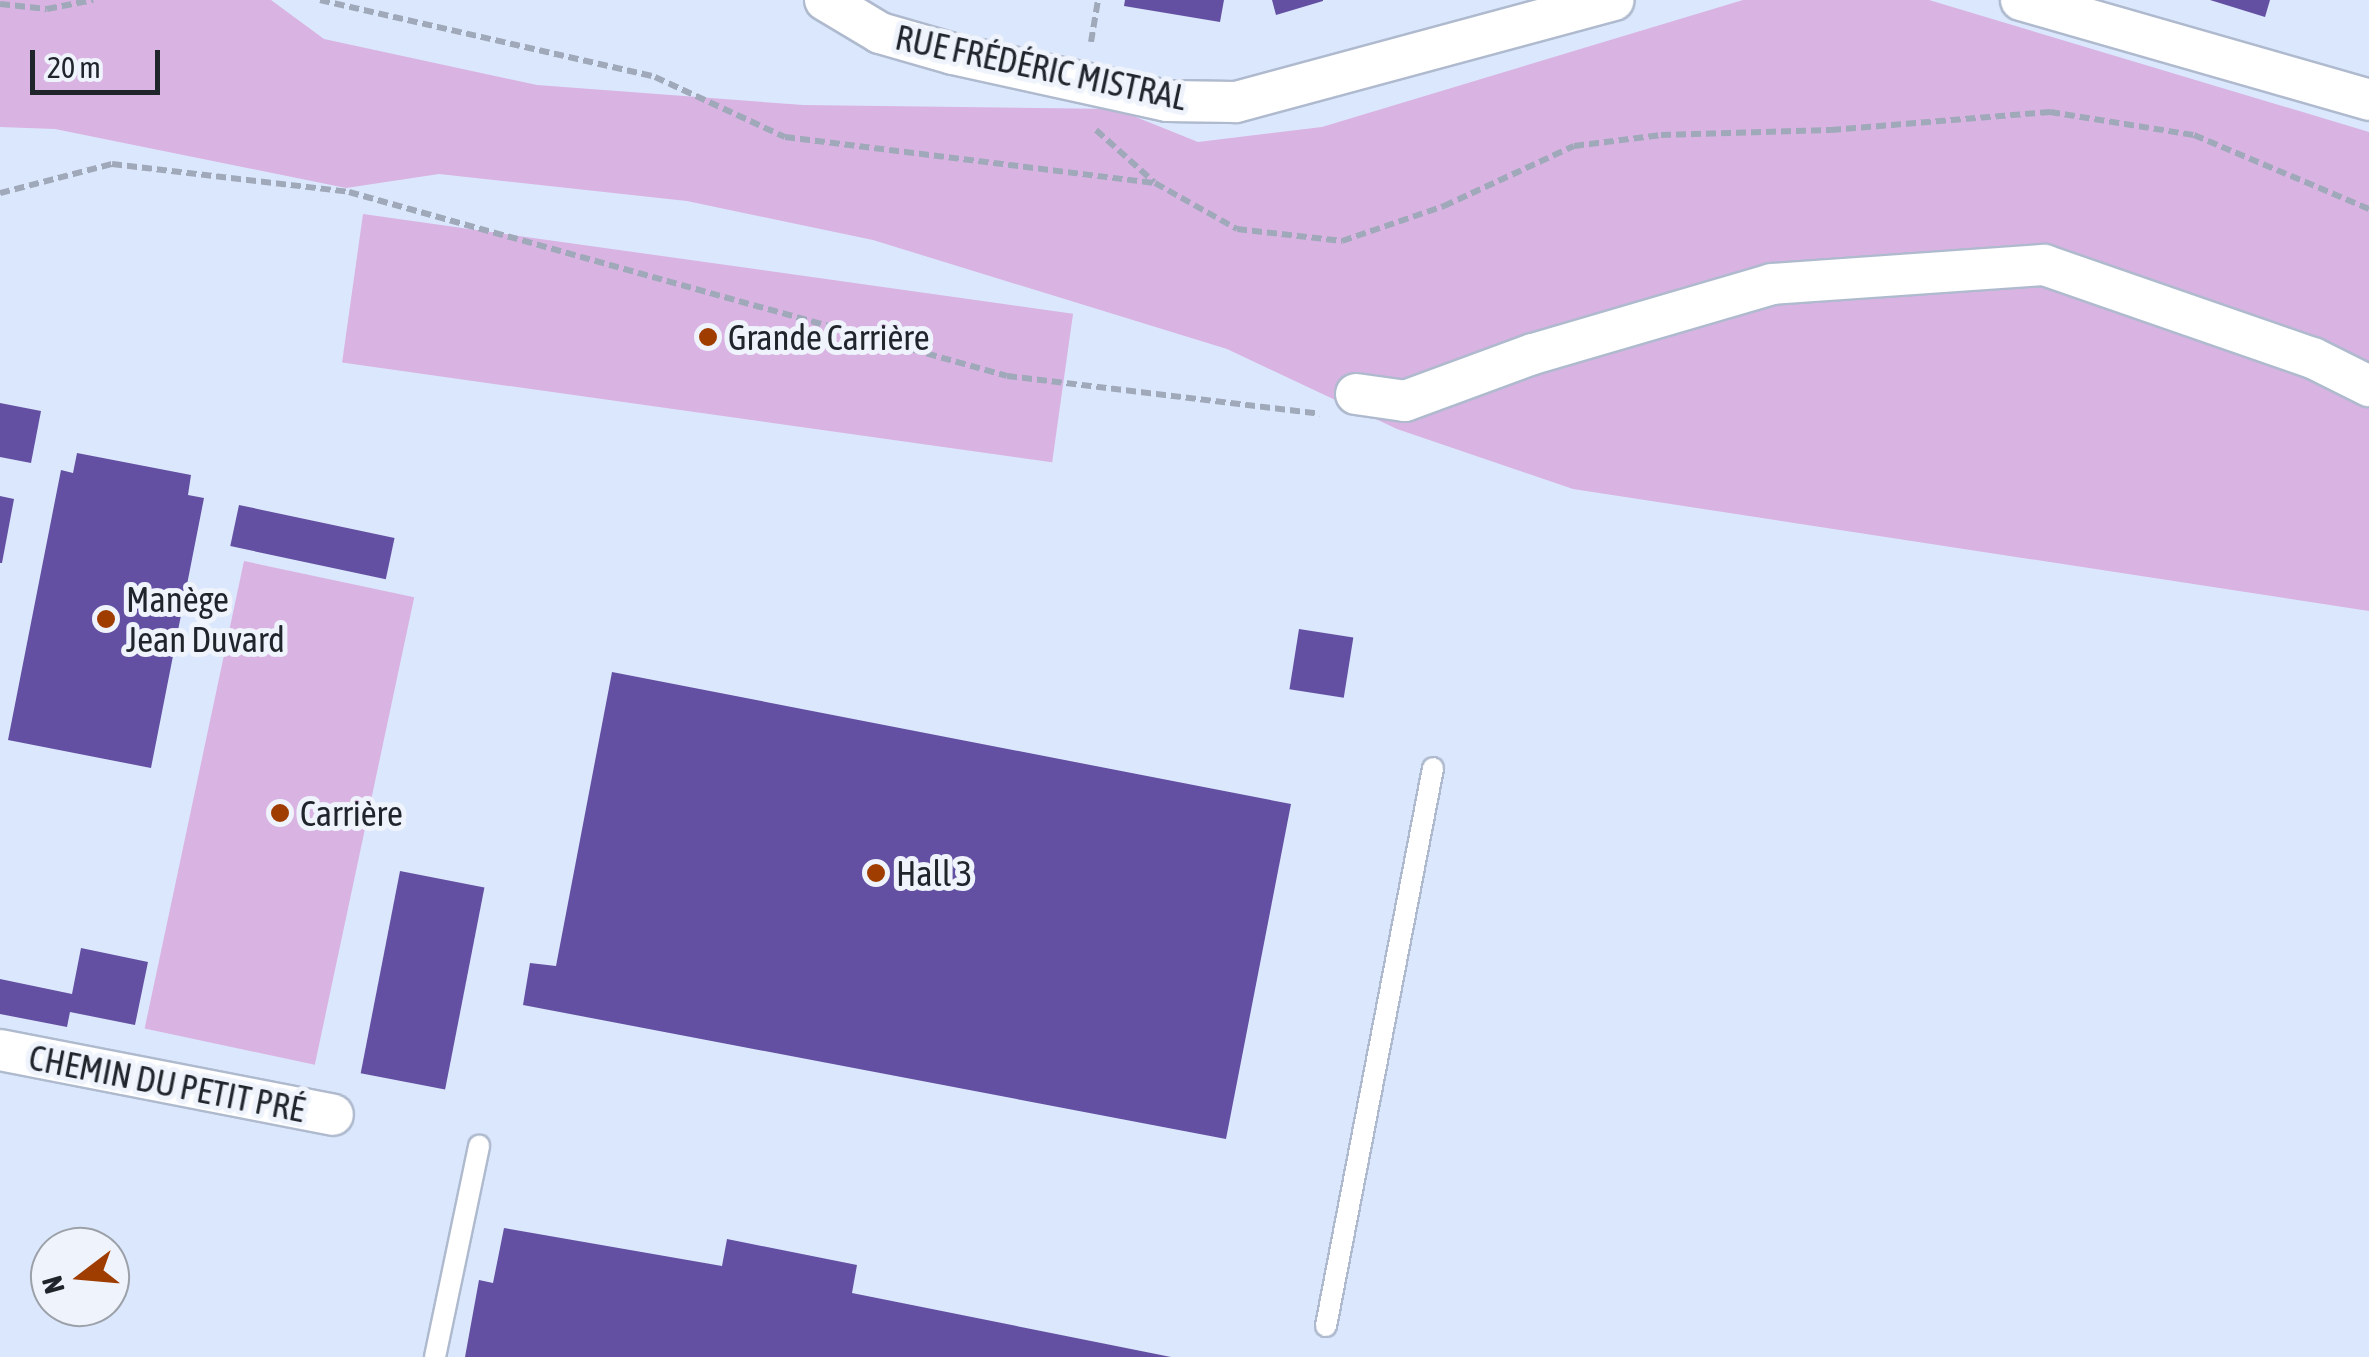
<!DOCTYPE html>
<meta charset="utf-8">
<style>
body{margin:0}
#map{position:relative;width:2369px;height:1357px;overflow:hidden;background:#dbe7fc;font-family:"Asap Condensed",sans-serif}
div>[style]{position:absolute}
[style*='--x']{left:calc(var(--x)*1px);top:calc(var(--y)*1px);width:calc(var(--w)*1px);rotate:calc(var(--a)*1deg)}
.green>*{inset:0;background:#d9b3e2;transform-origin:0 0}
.building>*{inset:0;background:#6350a2;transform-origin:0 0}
.path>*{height:6px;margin-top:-3px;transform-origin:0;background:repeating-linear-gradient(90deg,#9fa9b9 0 10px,transparent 0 15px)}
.roads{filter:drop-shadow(2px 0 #afbace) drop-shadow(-2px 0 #afbace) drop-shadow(0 2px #afbace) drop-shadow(0 -2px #afbace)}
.lane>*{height:20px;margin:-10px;padding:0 10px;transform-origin:10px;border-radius:10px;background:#fff}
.street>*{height:40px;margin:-20px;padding:0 20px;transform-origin:20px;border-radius:20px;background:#fff}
.dots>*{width:28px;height:28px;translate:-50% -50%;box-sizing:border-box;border:5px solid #eff3fc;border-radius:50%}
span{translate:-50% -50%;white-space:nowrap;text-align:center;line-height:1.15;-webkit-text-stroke:10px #eff3fc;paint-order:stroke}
.street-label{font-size:35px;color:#20252c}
.poi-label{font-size:35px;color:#20252c}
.left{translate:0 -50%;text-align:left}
.north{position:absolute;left:30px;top:1227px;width:100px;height:100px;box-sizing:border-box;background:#eff3fc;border:2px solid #9ca1a9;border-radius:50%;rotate:254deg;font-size:28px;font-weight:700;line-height:40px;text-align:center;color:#20252c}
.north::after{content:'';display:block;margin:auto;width:35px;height:45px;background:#9f3d00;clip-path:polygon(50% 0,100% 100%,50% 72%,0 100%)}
.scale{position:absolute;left:30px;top:50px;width:130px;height:45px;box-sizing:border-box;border:5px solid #20252c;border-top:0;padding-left:12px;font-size:30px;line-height:35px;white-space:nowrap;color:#20252c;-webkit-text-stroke:8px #eff3fc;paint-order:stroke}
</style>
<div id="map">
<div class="green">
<div style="clip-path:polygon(0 0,271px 0,324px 39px,537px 85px,803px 105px,1116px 109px,1198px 142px,1322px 127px,1743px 0,1929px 0,2369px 132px,2369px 611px,1573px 489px,1397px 429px,1227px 349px,873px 240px,687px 201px,439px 174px,346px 188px,55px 129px,0 127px)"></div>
<div style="left:363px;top:214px;width:717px;height:150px;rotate:8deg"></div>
<div style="left:244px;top:561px;width:174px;height:478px;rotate:12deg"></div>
</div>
<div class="building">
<div style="clip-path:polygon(1125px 0,1224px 0,1220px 22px,1124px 6px)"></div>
<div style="clip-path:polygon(1272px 0,1323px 0,1323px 1px,1276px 15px)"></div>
<div style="clip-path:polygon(2210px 0,2270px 0,2265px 17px)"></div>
<div style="clip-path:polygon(0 403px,41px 411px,31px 463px,0 457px)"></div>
<div style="clip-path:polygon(77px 453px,191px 475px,188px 495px,204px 498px,151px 768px,8px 740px,61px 470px,73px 473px)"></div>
<div style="clip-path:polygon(0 496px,14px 499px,2px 563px,0 563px)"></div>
<div style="left:239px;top:505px;width:159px;height:42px;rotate:12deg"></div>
<div style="left:1299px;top:629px;width:55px;height:61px;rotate:9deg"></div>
<div style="clip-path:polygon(612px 672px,1291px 804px,1226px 1139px,523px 1005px,530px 963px,556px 966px)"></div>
<div style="left:400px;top:871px;width:86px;height:206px;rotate:11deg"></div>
<div style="clip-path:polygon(81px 948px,148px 962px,135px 1025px,70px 1012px,67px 1027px,0 1014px,0 979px,72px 994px)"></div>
<div style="clip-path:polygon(504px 1228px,722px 1266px,727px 1239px,857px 1265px,852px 1293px,1171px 1357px,465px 1357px,479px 1280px,493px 1283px)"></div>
</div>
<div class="path">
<div style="--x:320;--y:0;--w:344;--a:12.9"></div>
<div style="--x:655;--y:77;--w:143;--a:24.8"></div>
<div style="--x:785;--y:137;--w:373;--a:7.1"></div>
<div style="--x:1155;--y:183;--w:94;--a:29.3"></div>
<div style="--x:1237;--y:229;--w:106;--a:6.5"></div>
<div style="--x:1342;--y:241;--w:108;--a:-18.9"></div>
<div style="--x:1444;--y:206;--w:143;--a:-24.8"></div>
<div style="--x:1574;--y:146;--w:88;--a:-7.2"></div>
<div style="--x:1661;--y:135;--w:170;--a:-1.7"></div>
<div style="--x:1831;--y:130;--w:220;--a:-4.7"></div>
<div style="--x:2050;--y:112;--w:146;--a:9.1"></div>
<div style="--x:2194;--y:135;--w:190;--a:22.9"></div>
<div style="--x:0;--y:4;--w:47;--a:6.1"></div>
<div style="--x:47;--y:9;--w:47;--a:-11.1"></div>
<div style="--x:1091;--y:42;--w:43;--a:-80.5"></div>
<div style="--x:1096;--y:130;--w:78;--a:41.9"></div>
<div style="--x:0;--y:193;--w:116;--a:-14.5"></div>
<div style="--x:112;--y:164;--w:239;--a:6.7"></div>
<div style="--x:349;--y:192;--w:683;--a:15.62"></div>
<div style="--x:1007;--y:376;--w:315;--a:6.9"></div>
</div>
<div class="roads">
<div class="lane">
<div style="--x:1326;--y:1326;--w:568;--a:-79.14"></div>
<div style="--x:435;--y:1357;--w:216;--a:-78.2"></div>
</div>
<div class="street">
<div style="--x:825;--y:0;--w:64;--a:31"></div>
<div style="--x:880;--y:33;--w:76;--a:16"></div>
<div style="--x:953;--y:54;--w:219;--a:12.4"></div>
<div style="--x:1167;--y:101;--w:69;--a:0.8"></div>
<div style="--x:1236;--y:102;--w:391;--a:-15.1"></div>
<div style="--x:2021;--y:0;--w:362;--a:16"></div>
<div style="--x:1356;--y:394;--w:49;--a:8.1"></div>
<div style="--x:1405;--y:401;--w:136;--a:-20.2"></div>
<div style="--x:1533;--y:354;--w:249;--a:-16.3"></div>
<div style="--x:1772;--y:284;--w:273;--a:-4"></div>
<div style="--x:2044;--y:265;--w:285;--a:19.1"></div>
<div style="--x:2313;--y:358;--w:63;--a:26.6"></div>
<div style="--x:0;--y:1050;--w:339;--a:11"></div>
</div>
</div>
<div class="dots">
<div style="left:708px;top:337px;background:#9f3d00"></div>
<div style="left:106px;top:619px;background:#9f3d00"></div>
<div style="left:280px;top:813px;background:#9f3d00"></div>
<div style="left:876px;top:873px;background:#9f3d00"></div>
</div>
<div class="street-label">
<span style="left:1041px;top:67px;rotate:12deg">RUE FRÉDÉRIC MISTRAL</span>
<span style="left:167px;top:1083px;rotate:11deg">CHEMIN DU PETIT PRÉ</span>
</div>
<div class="poi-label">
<span class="left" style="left:728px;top:337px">Grande Carrière</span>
<span class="left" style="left:126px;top:619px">Manège<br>Jean Duvard</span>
<span class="left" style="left:300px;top:813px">Carrière</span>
<span class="left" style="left:896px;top:873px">Hall 3</span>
</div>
<div class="north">N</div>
<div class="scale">20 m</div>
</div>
